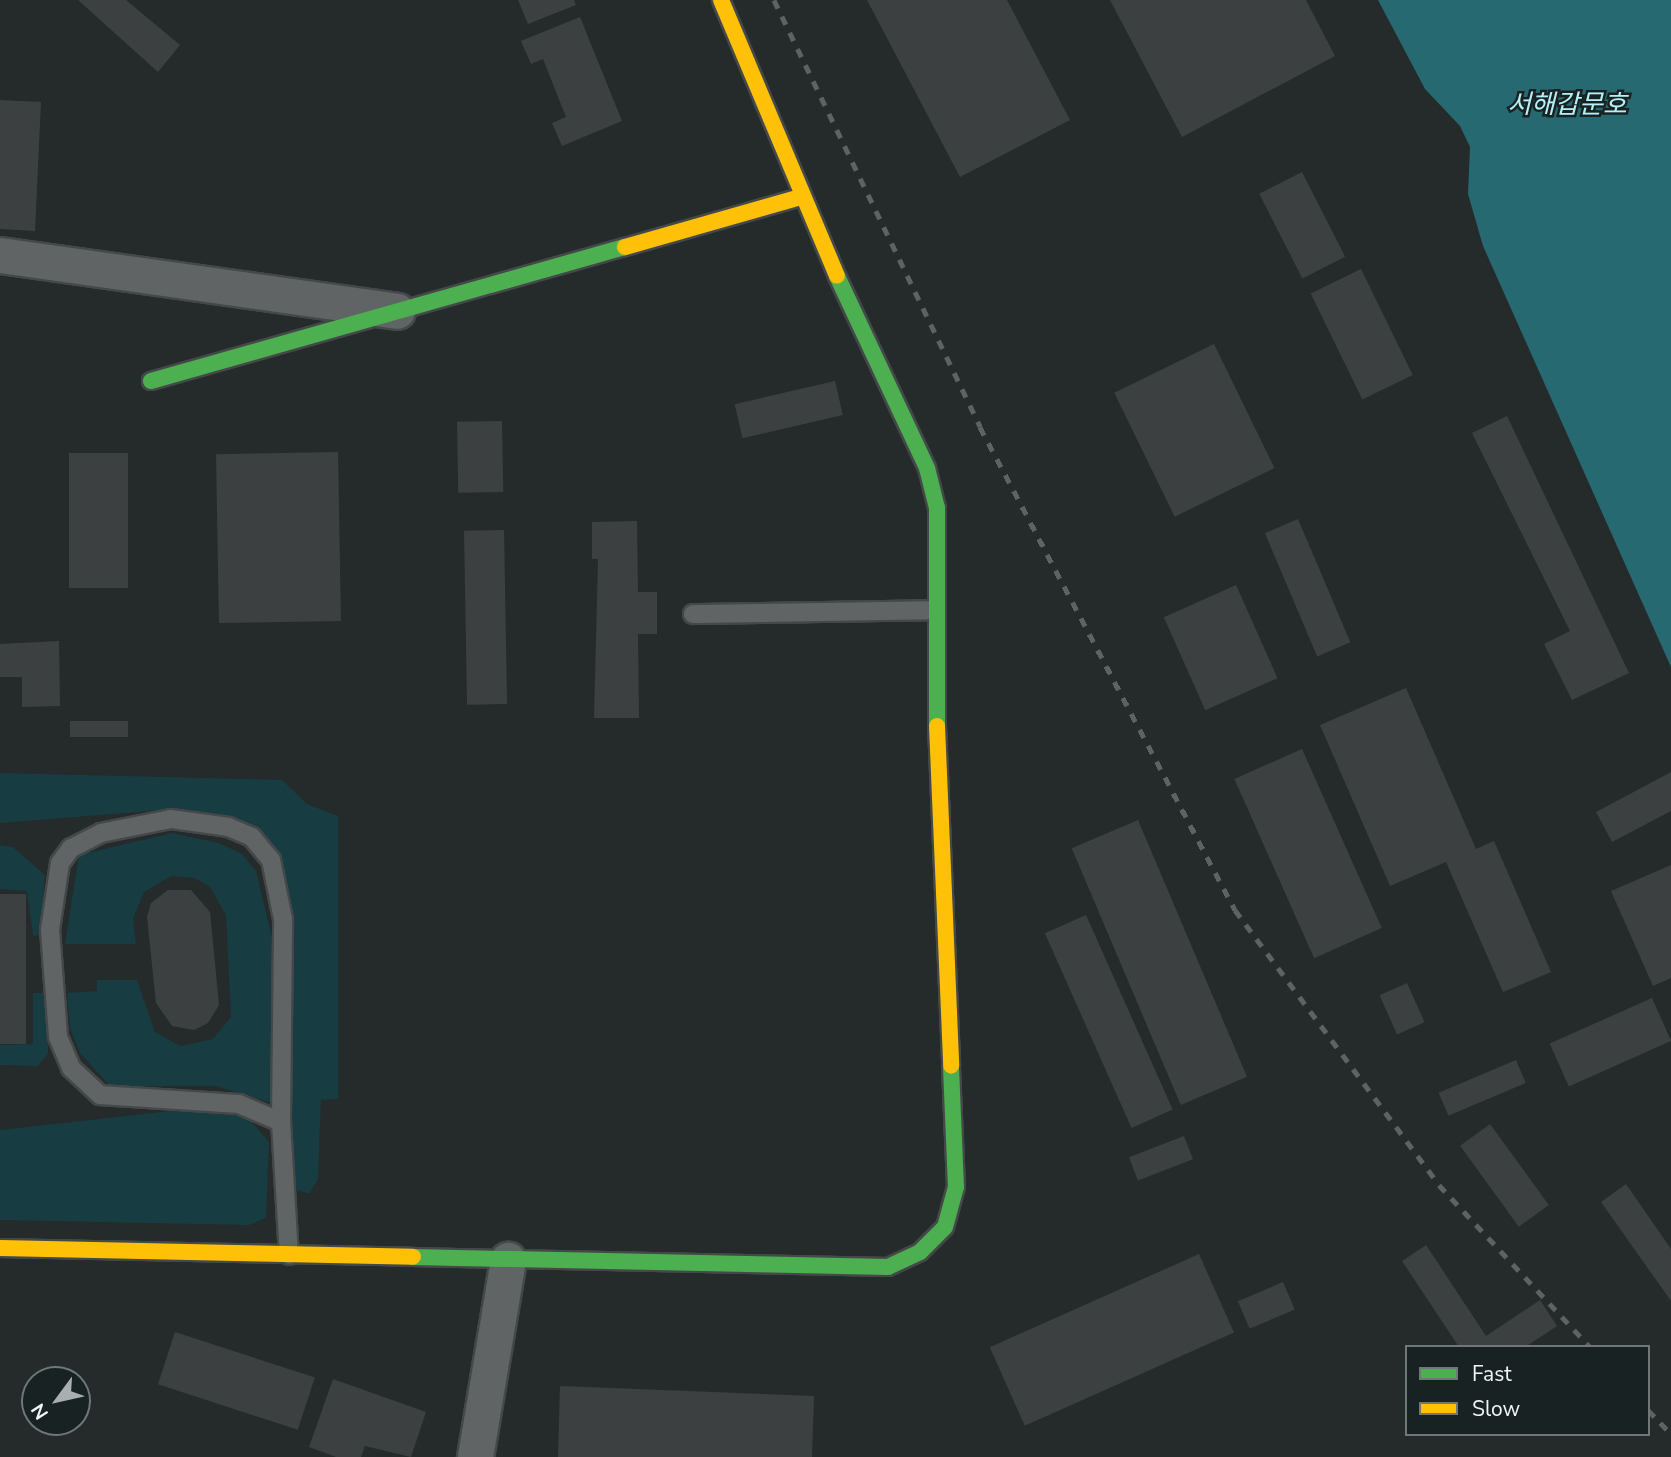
<!DOCTYPE html>
<meta charset="utf-8">
<style>
body{margin:0}
#map{position:relative;width:1671px;height:1457px;overflow:hidden;background:#252a2b;font-family:"Nunito Sans","Noto Sans KR",sans-serif}
div>[style]{position:absolute}
[style*='--x']{left:calc(var(--x)*1px);top:calc(var(--y)*1px);width:calc(var(--w)*1px);rotate:calc(var(--a)*1deg)}
.green>*{inset:0;background:#173c41}
.water>*{inset:0;background:#276970}
.building>*{inset:0;background:#3c4041;transform-origin:0 0}
.roads{filter:drop-shadow(2px 0 #444849) drop-shadow(-2px 0 #444849) drop-shadow(0 2px #444849) drop-shadow(0 -2px #444849)}
.lane>*{height:18px;margin:-9px;padding:0 9px;transform-origin:9px;border-radius:9px;background:#606464}
.street>*{height:35px;margin:-17.5px;padding:0 17.5px;transform-origin:17.5px;border-radius:17.5px;background:#606464}
.fast>*{height:16px;margin:-8px;padding:0 8px;transform-origin:8px;border-radius:8px;background:#4caf50}
.slow>*{height:16px;margin:-8px;padding:0 8px;transform-origin:8px;border-radius:8px;background:#ffc107}
.rail>*{height:5px;margin-top:-2.5px;transform-origin:0;background:repeating-linear-gradient(90deg,#5f6263 0 9px,transparent 0 18px)}
span{translate:-50% -50%;white-space:nowrap;text-align:center;line-height:1.15;-webkit-text-stroke:5px #192223;paint-order:stroke}
.water-label{font-size:26px;color:#b6f0f7;font-style:italic}
.legend{position:absolute;left:1405px;top:1345px;width:245px;height:91px;box-sizing:border-box;background:#192223;border:2px solid #6f7778;margin:0;padding:9px 12px;list-style:none;font-size:21px;color:#f0f6f7}
.legend li{display:flex;align-items:center;gap:14px;height:35px}
.legend b{width:35px;border:2px solid #6f7778}
.north{position:absolute;left:21px;top:1366px;width:70px;height:70px;box-sizing:border-box;background:#192223;border:2px solid #6f7778;border-radius:50%;rotate:237deg;font-size:19px;font-weight:700;line-height:28px;text-align:center;color:#f0f6f7}
.north::after{content:'';display:block;margin:auto;width:24px;height:32px;background:#a9afb0;clip-path:polygon(50% 0,100% 100%,50% 72%,0 100%)}
</style>
<div id="map">
<div class="green">
<div style="clip-path:polygon(0 773px,282px 780px,307px 804px,338px 816px,338px 1099px,321px 1100px,318px 1179px,309px 1194px,295px 1189px,288px 1177px,290px 909px,278px 861px,222px 818px,163px 810px,0 823px)"></div>
<div style="clip-path:polygon(172px 833px,219px 843px,242px 854px,256px 871px,273px 941px,275px 1104px,216px 1086px,110px 1086px,80px 1053px,70px 1028px,67px 993px,97px 991px,97px 980px,137px 980px,155px 1032px,180px 1046px,213px 1039px,231px 1017px,226px 915px,210px 887px,195px 878px,171px 876px,144px 892px,133px 919px,136px 944px,65px 944px,79px 855px)"></div>
<div style="clip-path:polygon(0 845px,13px 847px,45px 875px,41px 935px,33px 936px,27px 891px,0 889px)"></div>
<div style="clip-path:polygon(33px 993px,43px 993px,49px 1015px,48px 1054px,38px 1066px,0 1065px,0 1045px,33px 1044px)"></div>
<div style="clip-path:polygon(206px 1107px,246px 1115px,269px 1142px,266px 1218px,249px 1225px,0 1220px,0 1130px)"></div>
</div>
<div class="water">
<div style="clip-path:polygon(1378px 0,1671px 0,1671px 667px,1483px 246px,1468px 194px,1470px 147px,1460px 126px,1425px 89px)"></div>
</div>
<div class="building">
<div style="clip-path:polygon(78px 0,126px 0,180px 45px,158px 72px)"></div>
<div style="clip-path:polygon(518px 0,574px 0,576px 5px,528px 24px)"></div>
<div style="clip-path:polygon(867px 0,1007px 0,1070px 120px,960px 177px)"></div>
<div style="clip-path:polygon(1110px 0,1306px 0,1335px 56px,1182px 137px)"></div>
<div style="clip-path:polygon(580px 17px,622px 121px,562px 146px,552px 123px,566px 117px,543px 59px,531px 64px,521px 41px)"></div>
<div style="clip-path:polygon(0 100px,41px 102px,35px 231px,0 229px)"></div>
<div style="left:1302px;top:172px;width:95px;height:48px;rotate:63deg"></div>
<div style="left:1361px;top:269px;width:118px;height:56px;rotate:64deg"></div>
<div style="left:1214px;top:344px;width:138px;height:111px;rotate:64deg"></div>
<div style="left:835px;top:381px;width:35px;height:103px;rotate:77deg"></div>
<div style="clip-path:polygon(1507px 416px,1629px 673px,1572px 700px,1544px 644px,1570px 631px,1472px 433px)"></div>
<div style="left:502px;top:421px;width:71px;height:45px;rotate:89deg"></div>
<div style="left:338px;top:452px;width:169px;height:122px;rotate:89deg"></div>
<div style="left:69px;top:453px;width:59px;height:135px"></div>
<div style="left:1298px;top:519px;width:134px;height:36px;rotate:67deg"></div>
<div style="clip-path:polygon(637px 521px,638px 592px,657px 592px,657px 634px,638px 634px,639px 718px,594px 718px,598px 559px,592px 559px,592px 522px)"></div>
<div style="left:504px;top:530px;width:174px;height:40px;rotate:89deg"></div>
<div style="left:1236px;top:585px;width:102px;height:79px;rotate:66deg"></div>
<div style="clip-path:polygon(59px 641px,60px 706px,22px 707px,22px 677px,0 677px,0 644px)"></div>
<div style="clip-path:polygon(1406px 688px,1476px 849px,1494px 841px,1551px 972px,1503px 992px,1446px 862px,1390px 886px,1320px 725px)"></div>
<div style="left:70px;top:721px;width:58px;height:16px"></div>
<div style="left:1302px;top:749px;width:196px;height:74px;rotate:66deg"></div>
<div style="clip-path:polygon(1671px 772px,1671px 811px,1612px 842px,1596px 812px)"></div>
<div style="left:1138px;top:820px;width:279px;height:72px;rotate:67deg"></div>
<div style="clip-path:polygon(1671px 865px,1671px 978px,1653px 986px,1611px 891px)"></div>
<div style="clip-path:polygon(168px 890px,191px 890px,210px 912px,219px 1005px,208px 1023px,194px 1030px,172px 1026px,156px 1003px,147px 917px,151px 903px)"></div>
<div style="left:0;top:894px;width:26px;height:150px"></div>
<div style="left:1086px;top:915px;width:213px;height:45px;rotate:66deg"></div>
<div style="left:1407px;top:983px;width:43px;height:30px;rotate:66deg"></div>
<div style="left:1652px;top:998px;width:47px;height:112px;rotate:66deg"></div>
<div style="left:1516px;top:1060px;width:25px;height:84px;rotate:67deg"></div>
<div style="left:1490px;top:1124px;width:100px;height:37px;rotate:54deg"></div>
<div style="left:1184px;top:1136px;width:25px;height:59px;rotate:69deg"></div>
<div style="clip-path:polygon(1626px 1184px,1671px 1249px,1671px 1301px,1601px 1202px)"></div>
<div style="clip-path:polygon(1426px 1245px,1486px 1336px,1540px 1300px,1557px 1326px,1525px 1347px,1459px 1347px,1402px 1261px)"></div>
<div style="left:1199px;top:1254px;width:86px;height:229px;rotate:66deg"></div>
<div style="left:1283px;top:1282px;width:30px;height:49px;rotate:67deg"></div>
<div style="left:175px;top:1332px;width:147px;height:55px;rotate:18deg"></div>
<div style="clip-path:polygon(333px 1379px,426px 1412px,411px 1457px,365px 1446px,361px 1457px,336px 1457px,309px 1447px)"></div>
<div style="clip-path:polygon(560px 1386px,814px 1396px,812px 1457px,558px 1457px)"></div>
</div>
<div class="roads">
<div class="lane">
<div style="--x:693;--y:614;--w:243;--a:-0.9"></div>
<div style="--x:281;--y:1122;--w:203;--a:-89.4"></div>
<div style="--x:283;--y:919;--w:60;--a:-101.5"></div>
<div style="--x:271;--y:860;--w:30;--a:-130"></div>
<div style="--x:252;--y:837;--w:25;--a:-157"></div>
<div style="--x:229;--y:827;--w:59;--a:-172.1"></div>
<div style="--x:171;--y:819;--w:71;--a:168.7"></div>
<div style="--x:101;--y:833;--w:34;--a:153"></div>
<div style="--x:71;--y:848;--w:19;--a:126"></div>
<div style="--x:60;--y:863;--w:68;--a:98.5"></div>
<div style="--x:50;--y:930;--w:107;--a:85.7"></div>
<div style="--x:58;--y:1037;--w:34;--a:67"></div>
<div style="--x:71;--y:1068;--w:40;--a:43"></div>
<div style="--x:100;--y:1095;--w:139;--a:3.7"></div>
<div style="--x:239;--y:1104;--w:46;--a:23.2"></div>
<div style="--x:281;--y:1122;--w:133;--a:86.6"></div>
</div>
<div class="street">
<div style="--x:0;--y:255;--w:401;--a:8"></div>
<div style="--x:475;--y:1457;--w:200;--a:-80.5"></div>
</div>
<div class="fast">
<div style="--x:837;--y:276;--w:212;--a:64.9"></div>
<div style="--x:927;--y:468;--w:41;--a:76"></div>
<div style="--x:937;--y:508;--w:218;--a:90"></div>
<div style="--x:151;--y:381;--w:493;--a:-15.8"></div>
<div style="--x:413;--y:1257;--w:475;--a:1.2"></div>
<div style="--x:888;--y:1267;--w:35;--a:-25"></div>
<div style="--x:920;--y:1252;--w:35;--a:-45"></div>
<div style="--x:945;--y:1227;--w:41;--a:-74.6"></div>
<div style="--x:956;--y:1187;--w:121;--a:-92.4"></div>
</div>
<div class="slow">
<div style="--x:721;--y:0;--w:299;--a:67.2"></div>
<div style="--x:625;--y:247;--w:182;--a:-15.9"></div>
<div style="--x:937;--y:726;--w:340;--a:87.6"></div>
<div style="--x:0;--y:1248;--w:413;--a:1.2"></div>
</div>
</div>
<div class="rail">
<div style="--x:774;--y:0;--w:474;--a:64.2"></div>
<div style="--x:980;--y:427;--w:546;--a:62.17"></div>
<div style="--x:1235;--y:910;--w:342;--a:53.4"></div>
<div style="--x:1439;--y:1185;--w:221;--a:47"></div>
<div style="--x:1648;--y:1410;--w:33;--a:46"></div>
</div>
<div class="water-label">
<span style="left:1567px;top:105px">서해갑문호</span>
</div>
<ul class="legend">
<li><b style="height:9px;background:#4caf50"></b>Fast</li>
<li><b style="height:9px;background:#ffc107"></b>Slow</li>
</ul>
<div class="north">N</div>
</div>
